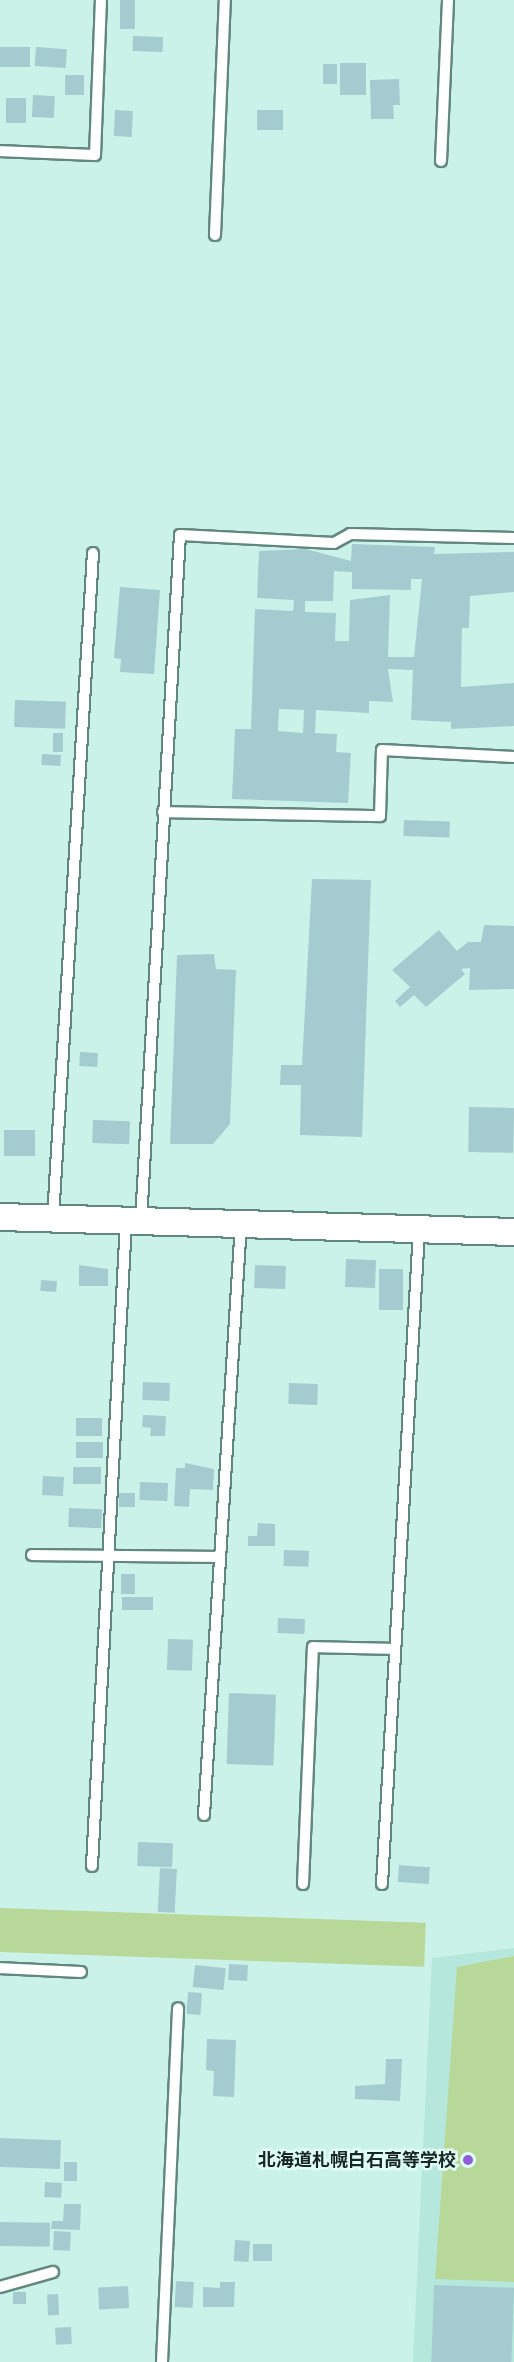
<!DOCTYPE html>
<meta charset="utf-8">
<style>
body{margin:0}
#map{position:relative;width:514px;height:2362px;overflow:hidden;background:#caf2e9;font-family:Rubik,"Noto Sans JP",sans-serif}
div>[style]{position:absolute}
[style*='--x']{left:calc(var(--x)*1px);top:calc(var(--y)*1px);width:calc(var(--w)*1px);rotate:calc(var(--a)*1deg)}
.built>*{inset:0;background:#b6e7dc}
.green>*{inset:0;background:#b8d89a;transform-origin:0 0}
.building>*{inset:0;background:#a4ccd0;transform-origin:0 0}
.roads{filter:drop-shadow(2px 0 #62877e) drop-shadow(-2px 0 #62877e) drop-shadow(0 2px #62877e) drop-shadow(0 -2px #62877e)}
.service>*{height:10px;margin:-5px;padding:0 5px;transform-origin:5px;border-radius:5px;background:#fff}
.tertiary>*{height:26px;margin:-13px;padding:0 13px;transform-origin:13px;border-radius:13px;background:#fff}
.dots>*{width:16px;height:16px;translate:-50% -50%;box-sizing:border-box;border:3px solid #defef6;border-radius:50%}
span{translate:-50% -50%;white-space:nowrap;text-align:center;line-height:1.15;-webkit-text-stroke:5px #defef6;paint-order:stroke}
.poi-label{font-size:18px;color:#182724;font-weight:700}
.right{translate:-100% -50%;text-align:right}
</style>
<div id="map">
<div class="built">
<div style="clip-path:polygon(514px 1948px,514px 2362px,413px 2362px,432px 1958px)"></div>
</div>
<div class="green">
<div style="left:0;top:1908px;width:426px;height:44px;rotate:2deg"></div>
<div style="clip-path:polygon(514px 1956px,514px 2282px,435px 2279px,457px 1967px)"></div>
</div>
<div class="building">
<div style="left:120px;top:0;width:15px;height:29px"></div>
<div style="left:133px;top:36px;width:30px;height:15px;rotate:2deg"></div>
<div style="left:0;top:47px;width:30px;height:20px"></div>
<div style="left:36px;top:47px;width:31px;height:19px;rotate:4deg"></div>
<div style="left:340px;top:63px;width:26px;height:32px"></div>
<div style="left:323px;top:64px;width:14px;height:20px"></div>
<div style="left:65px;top:75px;width:19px;height:20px"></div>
<div style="clip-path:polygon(399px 79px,400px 105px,393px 105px,394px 119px,371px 119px,370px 80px)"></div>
<div style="left:33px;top:95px;width:22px;height:22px;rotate:3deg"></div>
<div style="left:6px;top:98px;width:20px;height:25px"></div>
<div style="left:115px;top:110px;width:18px;height:26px;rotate:3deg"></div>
<div style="left:257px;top:110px;width:26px;height:20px"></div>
<div style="clip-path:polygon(evenodd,352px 544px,435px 547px,434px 554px,514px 552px,514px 592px,470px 596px,469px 628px,462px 628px,461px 687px,514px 683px,514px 726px,451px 729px,451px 722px,411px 720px,413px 670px,388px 669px,393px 702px,369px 701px,369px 713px,316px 710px,315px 733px,337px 734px,336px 752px,351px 753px,348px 803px,232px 799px,235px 729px,251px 729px,255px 609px,293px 611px,294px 600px,257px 598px,259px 551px,306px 549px,351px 561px,352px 544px,334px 571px,352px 572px,352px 589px,411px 590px,411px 579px,422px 579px,414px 657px,388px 657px,390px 595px,350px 600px,349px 641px,335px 641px,336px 613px,305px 612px,305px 601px,333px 601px,334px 571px,352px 544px,279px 709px,304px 710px,303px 733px,278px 731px,279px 709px)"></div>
<div style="clip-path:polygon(120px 587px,160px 590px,154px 674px,120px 672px,121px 659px,114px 658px)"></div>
<div style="left:15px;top:700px;width:51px;height:27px;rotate:2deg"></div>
<div style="left:53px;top:733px;width:10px;height:19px"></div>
<div style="left:42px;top:754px;width:19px;height:11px;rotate:3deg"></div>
<div style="left:404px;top:820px;width:46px;height:16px;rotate:2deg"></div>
<div style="clip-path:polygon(312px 879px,371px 880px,362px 1137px,300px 1135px,301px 1085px,280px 1085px,281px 1065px,302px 1065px)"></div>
<div style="clip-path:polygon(484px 925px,514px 926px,514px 989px,469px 990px,470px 968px,461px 969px,465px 974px,426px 1007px,414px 995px,400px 1007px,395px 1001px,410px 987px,392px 970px,439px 930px,457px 951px,468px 942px,481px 942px)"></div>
<div style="clip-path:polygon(214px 954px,216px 969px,236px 970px,230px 1124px,213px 1144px,170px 1144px,177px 955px)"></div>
<div style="left:80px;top:1052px;width:18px;height:14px;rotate:3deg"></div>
<div style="left:469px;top:1107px;width:45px;height:45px;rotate:1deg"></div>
<div style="left:93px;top:1120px;width:37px;height:23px;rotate:2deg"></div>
<div style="left:4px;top:1130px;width:31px;height:26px"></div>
<div style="left:346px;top:1259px;width:30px;height:28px;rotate:2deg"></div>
<div style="clip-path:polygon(79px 1265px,108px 1269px,108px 1286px,79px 1286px)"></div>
<div style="left:255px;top:1265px;width:31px;height:23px;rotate:2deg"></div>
<div style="left:379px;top:1269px;width:24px;height:41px"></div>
<div style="left:41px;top:1280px;width:16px;height:11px;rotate:4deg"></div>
<div style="left:143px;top:1382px;width:27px;height:18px;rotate:2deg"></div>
<div style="left:289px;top:1383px;width:29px;height:21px;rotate:2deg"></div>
<div style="clip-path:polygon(143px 1415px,166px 1416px,165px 1436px,150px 1436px,151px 1428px,142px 1427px)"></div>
<div style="left:76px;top:1418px;width:26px;height:18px"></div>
<div style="left:76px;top:1442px;width:27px;height:16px"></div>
<div style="clip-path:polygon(185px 1463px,214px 1469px,213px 1490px,190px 1489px,189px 1507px,174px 1506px,176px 1468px,185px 1468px)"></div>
<div style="left:73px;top:1467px;width:28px;height:17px"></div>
<div style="left:43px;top:1476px;width:21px;height:19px;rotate:3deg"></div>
<div style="left:140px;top:1482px;width:28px;height:18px;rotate:2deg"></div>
<div style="left:119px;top:1493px;width:16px;height:14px"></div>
<div style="left:69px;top:1508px;width:33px;height:19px;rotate:2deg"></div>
<div style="clip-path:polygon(258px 1523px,275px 1524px,275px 1546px,248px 1546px,248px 1536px,257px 1536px)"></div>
<div style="left:284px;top:1550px;width:25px;height:16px;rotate:2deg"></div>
<div style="left:121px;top:1574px;width:14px;height:20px"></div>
<div style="left:153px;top:1597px;width:13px;height:31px;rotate:90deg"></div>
<div style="left:278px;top:1618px;width:27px;height:15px;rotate:2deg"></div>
<div style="left:168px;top:1639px;width:25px;height:31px;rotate:2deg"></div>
<div style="left:229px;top:1693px;width:47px;height:71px;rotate:2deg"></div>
<div style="left:138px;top:1842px;width:35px;height:24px;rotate:2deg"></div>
<div style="left:399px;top:1865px;width:31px;height:17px;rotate:4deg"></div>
<div style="left:160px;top:1868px;width:17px;height:44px;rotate:3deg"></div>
<div style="left:229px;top:1964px;width:19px;height:16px;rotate:3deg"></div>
<div style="left:195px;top:1965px;width:31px;height:22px;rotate:6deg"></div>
<div style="left:188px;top:1992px;width:14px;height:22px;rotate:4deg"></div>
<div style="clip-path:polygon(207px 2039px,236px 2040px,234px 2097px,213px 2096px,214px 2071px,206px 2070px)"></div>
<div style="clip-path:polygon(386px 2059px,402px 2059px,400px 2101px,355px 2099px,355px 2086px,385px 2084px)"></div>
<div style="left:0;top:2138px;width:61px;height:29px;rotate:2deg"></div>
<div style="left:64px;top:2162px;width:13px;height:19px"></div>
<div style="left:45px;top:2182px;width:17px;height:15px;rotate:3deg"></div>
<div style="clip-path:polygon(64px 2204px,81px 2204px,80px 2230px,51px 2229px,52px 2221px,63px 2221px)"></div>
<div style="left:0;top:2222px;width:50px;height:24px;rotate:1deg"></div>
<div style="left:54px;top:2231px;width:17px;height:19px;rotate:3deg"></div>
<div style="left:235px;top:2240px;width:15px;height:21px;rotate:4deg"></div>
<div style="left:253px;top:2244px;width:19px;height:17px"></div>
<div style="left:176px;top:2281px;width:18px;height:26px;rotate:3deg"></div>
<div style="clip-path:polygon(220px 2282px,235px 2282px,234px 2307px,203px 2307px,203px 2287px,220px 2288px)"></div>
<div style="left:434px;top:2285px;width:80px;height:77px;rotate:2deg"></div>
<div style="left:128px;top:2286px;width:22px;height:30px;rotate:87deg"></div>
<div style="left:13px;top:2292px;width:13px;height:12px"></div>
<div style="left:58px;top:2294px;width:21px;height:11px;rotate:87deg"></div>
<div style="left:71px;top:2327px;width:17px;height:16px;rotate:87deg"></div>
</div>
<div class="roads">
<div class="service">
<div style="--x:0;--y:151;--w:95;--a:2.4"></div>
<div style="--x:95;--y:155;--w:155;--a:-87.8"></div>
<div style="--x:441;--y:161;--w:161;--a:-87.5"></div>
<div style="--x:215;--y:235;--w:235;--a:-87.6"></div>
<div style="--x:163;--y:812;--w:217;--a:1.1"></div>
<div style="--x:380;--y:816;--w:66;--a:-88.3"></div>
<div style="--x:382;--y:750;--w:132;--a:3"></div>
<div style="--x:53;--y:1218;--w:666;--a:-86.56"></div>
<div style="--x:141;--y:1221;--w:687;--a:-86.75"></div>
<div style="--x:180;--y:535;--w:154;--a:3"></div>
<div style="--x:334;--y:543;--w:18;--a:-29"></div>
<div style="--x:350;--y:534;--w:164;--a:1.4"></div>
<div style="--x:32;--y:1555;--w:184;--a:0.6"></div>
<div style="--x:204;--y:1815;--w:592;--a:-86.42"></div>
<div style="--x:92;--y:1866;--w:646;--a:-86.98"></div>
<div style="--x:303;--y:1884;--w:237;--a:-87.6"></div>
<div style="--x:313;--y:1647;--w:80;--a:1.4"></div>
<div style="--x:382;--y:1884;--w:655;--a:-86.76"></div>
<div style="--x:0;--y:1968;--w:81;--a:2.8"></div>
<div style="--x:0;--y:2287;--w:55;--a:-15.8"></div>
<div style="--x:162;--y:2362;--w:354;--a:-87.4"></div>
</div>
<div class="tertiary">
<div style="--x:0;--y:1217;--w:514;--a:1.67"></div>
</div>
</div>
<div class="dots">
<div style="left:468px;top:2160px;background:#905dd6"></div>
</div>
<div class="poi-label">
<span class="right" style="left:456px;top:2160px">北海道札幌白石高等学校</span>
</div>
</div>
